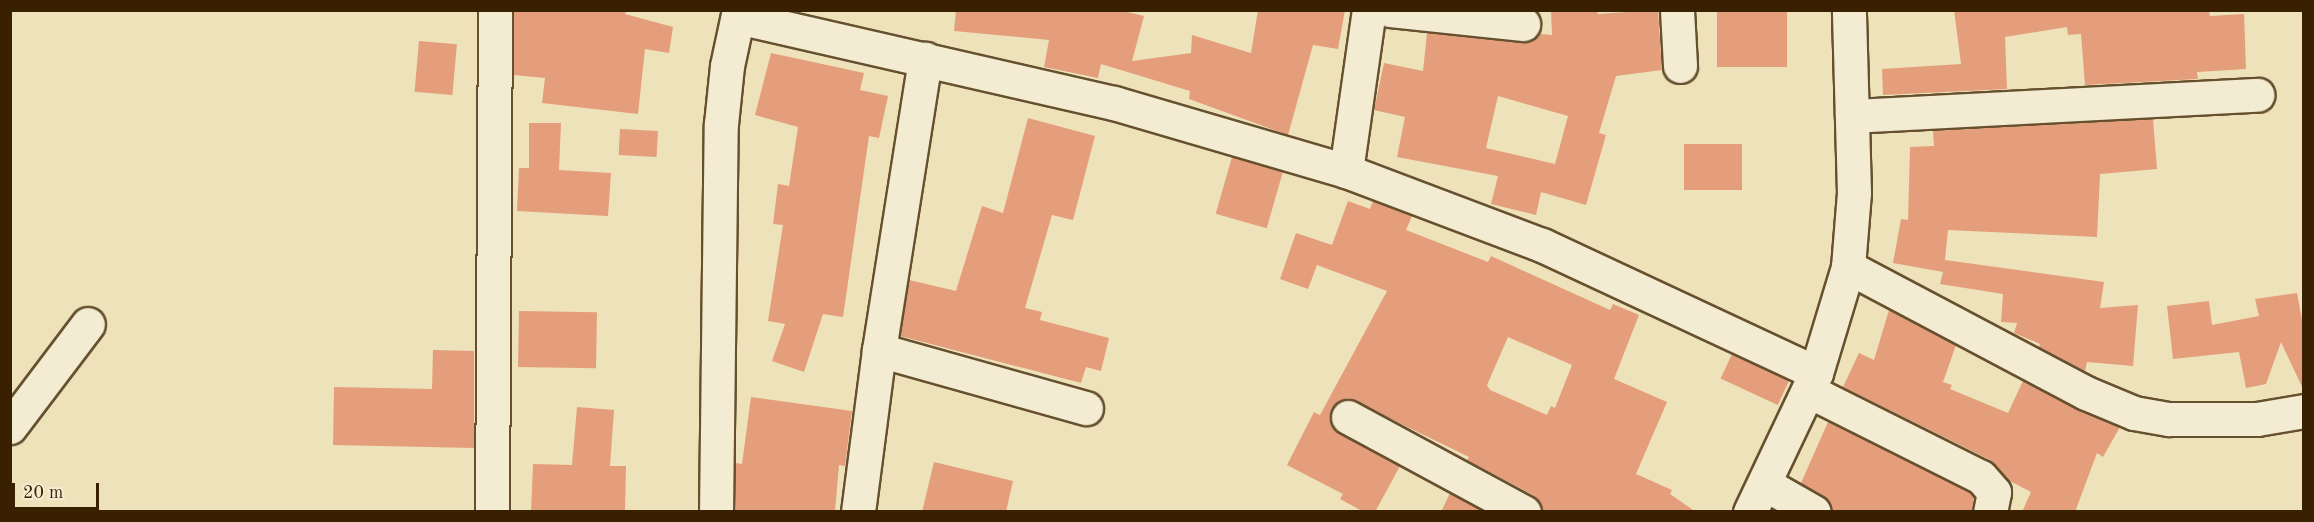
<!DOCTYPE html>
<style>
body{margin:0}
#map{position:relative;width:2314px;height:522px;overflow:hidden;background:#ede2ba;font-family:"Old Standard TT",serif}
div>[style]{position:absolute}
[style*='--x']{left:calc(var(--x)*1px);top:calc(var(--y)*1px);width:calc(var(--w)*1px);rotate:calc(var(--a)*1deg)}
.building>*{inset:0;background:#e49e7b;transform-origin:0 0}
.roads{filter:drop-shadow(2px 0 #66502e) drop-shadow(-2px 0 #66502e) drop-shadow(0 2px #66502e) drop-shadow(0 -2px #66502e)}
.minor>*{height:33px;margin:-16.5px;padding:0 16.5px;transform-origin:16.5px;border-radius:16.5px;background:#f3ecd2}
span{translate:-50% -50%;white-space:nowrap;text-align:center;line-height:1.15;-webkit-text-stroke:4.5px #f3ecd2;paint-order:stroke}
.frame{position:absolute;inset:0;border:12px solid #392000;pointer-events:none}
.scale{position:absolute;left:12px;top:483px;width:87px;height:27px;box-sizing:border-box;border:3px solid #392000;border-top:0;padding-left:8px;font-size:18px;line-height:21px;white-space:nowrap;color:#392000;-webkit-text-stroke:4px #f3ecd2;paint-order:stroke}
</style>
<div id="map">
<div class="building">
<div style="clip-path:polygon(514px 10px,626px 10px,625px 14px,673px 27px,669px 53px,645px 49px,638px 114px,542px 103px,545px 78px,513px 75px)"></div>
<div style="clip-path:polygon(956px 10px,1119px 10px,1144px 16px,1132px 61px,1191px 53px,1192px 35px,1251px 53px,1258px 10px,1345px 10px,1338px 49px,1313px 45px,1288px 135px,1189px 99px,1190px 91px,1101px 64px,1098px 78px,1044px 67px,1049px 40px,954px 31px)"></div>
<div style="clip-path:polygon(evenodd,1551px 10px,1597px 10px,1598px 14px,1658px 10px,1662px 70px,1616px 76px,1599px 133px,1606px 135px,1586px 205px,1541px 192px,1536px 215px,1491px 204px,1498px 176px,1397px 157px,1405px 117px,1374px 110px,1384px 63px,1423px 71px,1427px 33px,1521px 43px,1539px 34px,1552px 35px,1551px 10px,1498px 96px,1568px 116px,1555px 164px,1486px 148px,1498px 96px)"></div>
<div style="left:1717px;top:10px;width:70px;height:57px"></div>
<div style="clip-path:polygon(1954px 10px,2209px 10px,2210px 16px,2244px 14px,2246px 69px,2197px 72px,2198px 79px,2085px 85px,2081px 34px,2068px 35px,2067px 27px,2005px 37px,2007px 89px,1883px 95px,1882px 69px,1961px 64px)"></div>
<div style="left:419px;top:41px;width:38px;height:51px;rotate:5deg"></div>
<div style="clip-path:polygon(771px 53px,864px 73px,860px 90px,888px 96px,879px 138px,869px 136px,843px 317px,823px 314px,804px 372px,772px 361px,785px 324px,768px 321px,783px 225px,773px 224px,778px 184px,789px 186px,798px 127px,755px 115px)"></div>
<div style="clip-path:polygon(1028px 118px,1095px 136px,1073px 220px,1052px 215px,1025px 308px,1042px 312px,1040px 320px,1109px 338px,1101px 371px,1086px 367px,1081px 383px,900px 336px,909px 280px,956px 291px,982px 206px,1003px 213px)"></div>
<div style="clip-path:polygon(2153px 119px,2157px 169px,2100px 174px,2097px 237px,1948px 230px,1945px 260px,2104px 282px,2100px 308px,2138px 305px,2133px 366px,2087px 362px,2085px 371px,2039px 347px,2040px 344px,2014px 333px,2017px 323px,2001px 322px,2003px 294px,1940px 284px,1943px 272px,1893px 263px,1901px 219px,1908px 220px,1910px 147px,1934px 146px,1933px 131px)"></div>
<div style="clip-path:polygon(529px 123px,561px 123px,559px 170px,611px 173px,608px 216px,517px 211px,519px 168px,529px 168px)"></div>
<div style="left:620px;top:129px;width:38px;height:26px;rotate:3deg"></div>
<div style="left:1742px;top:144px;width:46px;height:58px;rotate:90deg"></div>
<div style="left:1232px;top:157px;width:53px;height:59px;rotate:16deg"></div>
<div style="clip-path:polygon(evenodd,1348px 201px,1370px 209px,1373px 201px,1412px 216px,1406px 230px,1488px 262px,1491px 256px,1610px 310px,1613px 304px,1639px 315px,1614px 379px,1667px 402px,1636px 474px,1672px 490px,1670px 494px,1696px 512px,1543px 512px,1533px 495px,1467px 460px,1469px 457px,1348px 398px,1331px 409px,1332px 427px,1400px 466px,1375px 512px,1364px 512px,1340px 499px,1343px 494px,1287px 465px,1314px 412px,1320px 415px,1387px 291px,1317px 265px,1308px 289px,1280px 279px,1296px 233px,1332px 245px,1348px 201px,1508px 337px,1572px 365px,1555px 408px,1551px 406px,1547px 415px,1490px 390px,1487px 385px,1508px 337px)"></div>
<div style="clip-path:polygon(2297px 293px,2304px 331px,2304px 391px,2281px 342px,2266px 384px,2246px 388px,2239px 352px,2173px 359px,2167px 306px,2209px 301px,2212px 325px,2259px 316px,2255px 299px)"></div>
<div style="clip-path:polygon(1889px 310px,1956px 345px,1943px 382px,1952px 385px,1950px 389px,2008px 413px,2023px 381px,2120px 427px,2103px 457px,2097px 453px,2075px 512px,2022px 512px,2031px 492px,2008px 480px,1990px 460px,1843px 387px,1859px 353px,1874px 360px)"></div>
<div style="left:519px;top:311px;width:78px;height:56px;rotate:1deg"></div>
<div style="clip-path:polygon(433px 350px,474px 351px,474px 448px,333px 445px,334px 387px,432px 389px)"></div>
<div style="left:1732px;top:354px;width:63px;height:27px;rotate:25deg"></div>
<div style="clip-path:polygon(751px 397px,852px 411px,845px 466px,839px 465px,835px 512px,735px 512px,735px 463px,742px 464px)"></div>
<div style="clip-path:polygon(577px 407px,614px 410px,610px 466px,626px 466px,625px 512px,531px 512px,533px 464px,572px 465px)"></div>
<div style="clip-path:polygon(1828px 422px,1969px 492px,1974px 497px,1972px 512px,1833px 512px,1824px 496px,1801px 483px)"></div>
<div style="clip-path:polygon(934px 462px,1013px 481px,1006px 512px,922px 512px)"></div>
<div style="clip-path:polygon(1450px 493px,1484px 512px,1441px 512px)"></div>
</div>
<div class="roads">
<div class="minor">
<div style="--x:1390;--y:10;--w:134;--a:6"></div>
<div style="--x:1677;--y:10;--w:56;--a:86.9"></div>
<div style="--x:738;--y:17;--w:386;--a:12.9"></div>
<div style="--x:1114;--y:103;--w:242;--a:16.3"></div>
<div style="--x:1346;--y:171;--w:210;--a:20.7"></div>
<div style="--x:1542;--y:245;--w:302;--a:25"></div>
<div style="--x:1852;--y:116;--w:406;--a:-3"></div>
<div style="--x:1346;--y:171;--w:163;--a:-81.9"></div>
<div style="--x:1848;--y:267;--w:269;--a:27.9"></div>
<div style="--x:2086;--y:393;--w:52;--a:22.6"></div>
<div style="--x:2134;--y:413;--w:36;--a:10"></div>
<div style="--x:2169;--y:419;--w:88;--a:0"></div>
<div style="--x:2257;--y:419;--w:48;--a:-9.7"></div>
<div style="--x:879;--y:350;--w:215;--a:15.7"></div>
<div style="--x:1809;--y:391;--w:192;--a:26.6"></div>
<div style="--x:1981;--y:477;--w:20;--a:49"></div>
<div style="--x:1994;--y:492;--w:20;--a:101"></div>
<div style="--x:1348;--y:417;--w:200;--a:28.4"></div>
<div style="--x:10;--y:427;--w:129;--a:-52.9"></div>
<div style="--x:1765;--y:484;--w:56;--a:29.7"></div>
<div style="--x:492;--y:512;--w:502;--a:-89.66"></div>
<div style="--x:716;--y:512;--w:388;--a:-89.3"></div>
<div style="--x:721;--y:124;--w:58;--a:-84.1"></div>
<div style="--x:727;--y:66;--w:57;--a:-77.9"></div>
<div style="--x:858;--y:512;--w:163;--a:-82.6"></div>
<div style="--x:879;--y:350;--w:295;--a:-81"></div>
<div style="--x:1750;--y:512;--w:154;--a:-64.6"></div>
<div style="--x:1816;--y:373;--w:111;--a:-73.2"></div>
<div style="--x:1848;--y:267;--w:74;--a:-85.4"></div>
<div style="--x:1854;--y:193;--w:183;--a:-91.6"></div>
</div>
</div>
<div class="frame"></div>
<div class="scale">20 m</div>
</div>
